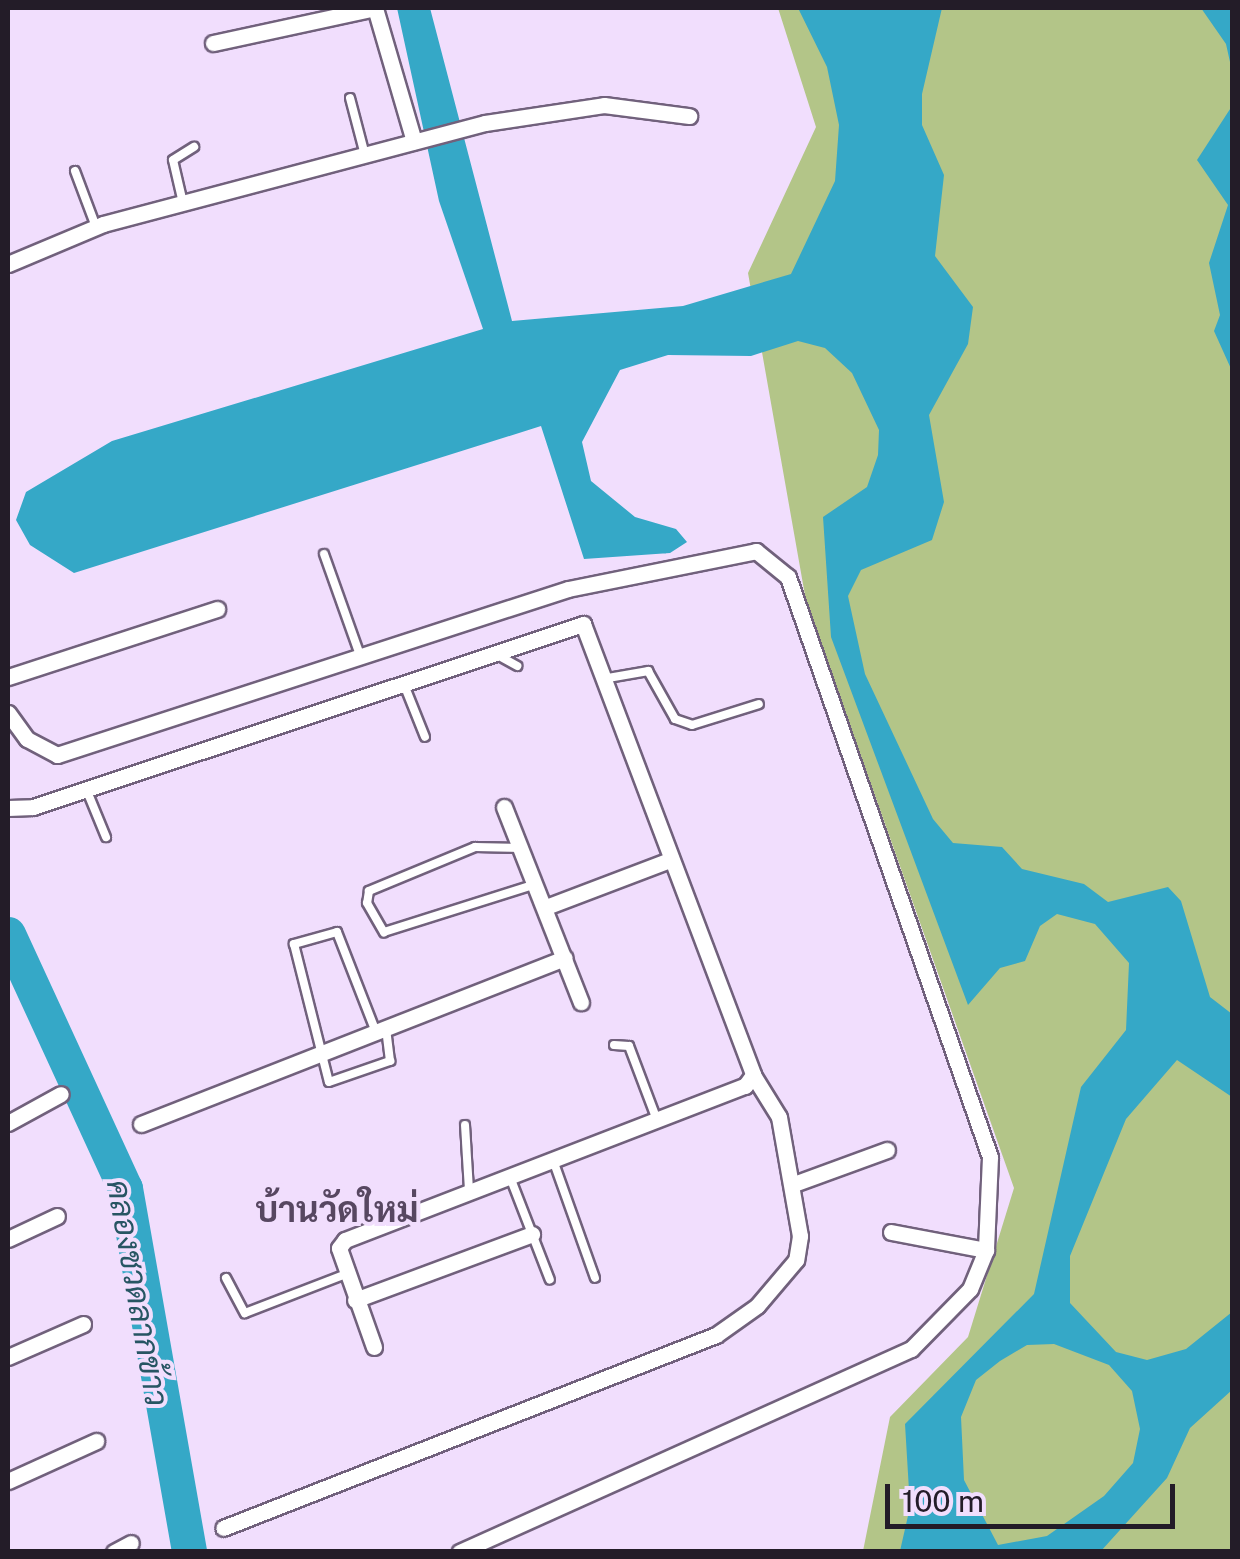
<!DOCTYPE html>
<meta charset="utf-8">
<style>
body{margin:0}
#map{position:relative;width:1240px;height:1559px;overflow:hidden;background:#f1defd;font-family:"Public Sans",Sarabun,sans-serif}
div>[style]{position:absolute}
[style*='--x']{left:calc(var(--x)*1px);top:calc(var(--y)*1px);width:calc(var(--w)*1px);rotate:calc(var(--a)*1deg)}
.green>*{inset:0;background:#b3c588}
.water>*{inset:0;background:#35a8c7}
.river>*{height:35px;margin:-17.5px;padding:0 17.5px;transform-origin:17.5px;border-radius:17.5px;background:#35a8c7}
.roads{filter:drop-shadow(2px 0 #71617c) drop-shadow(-2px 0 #71617c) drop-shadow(0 2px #71617c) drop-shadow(0 -2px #71617c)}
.service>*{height:8px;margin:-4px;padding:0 4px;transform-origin:4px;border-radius:4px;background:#fff}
.minor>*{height:15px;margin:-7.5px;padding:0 7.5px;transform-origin:7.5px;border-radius:7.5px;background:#fff}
span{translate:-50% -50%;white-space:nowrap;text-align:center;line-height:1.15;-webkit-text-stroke:8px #f1defd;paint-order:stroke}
.water-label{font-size:32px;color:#275563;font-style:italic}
.quarter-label{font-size:35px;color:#574761;font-weight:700}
.frame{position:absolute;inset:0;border:10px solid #231c28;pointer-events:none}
.scale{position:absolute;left:885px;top:1484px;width:290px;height:45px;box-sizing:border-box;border:5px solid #231c28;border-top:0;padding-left:12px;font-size:30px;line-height:35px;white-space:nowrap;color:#231c28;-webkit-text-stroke:8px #f1defd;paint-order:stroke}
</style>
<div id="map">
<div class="green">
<div style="clip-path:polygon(778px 8px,1232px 8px,1232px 1551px,863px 1551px,890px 1417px,968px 1337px,1014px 1188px,806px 601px,748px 273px,816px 127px)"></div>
</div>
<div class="water">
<div style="clip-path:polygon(evenodd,397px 8px,430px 8px,512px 321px,683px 306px,791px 274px,835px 181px,839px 125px,827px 67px,798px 8px,942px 8px,922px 94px,922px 125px,944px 175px,935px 256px,973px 307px,968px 344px,929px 415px,944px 502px,932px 540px,861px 570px,848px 596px,865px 674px,933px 819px,953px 843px,1002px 847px,1022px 869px,1084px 884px,1108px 902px,1168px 887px,1181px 901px,1210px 997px,1232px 1014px,1232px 1097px,1177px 1060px,1126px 1119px,1070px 1256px,1070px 1303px,1116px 1352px,1147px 1360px,1186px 1349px,1232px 1312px,1232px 1390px,1190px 1428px,1167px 1478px,1101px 1551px,900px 1551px,910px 1507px,905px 1424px,1034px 1294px,1081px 1087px,1126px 1030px,1129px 963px,1095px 924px,1057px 914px,1040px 926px,1025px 961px,1000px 968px,968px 1005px,831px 637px,823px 517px,867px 487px,878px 455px,879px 430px,852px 373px,825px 348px,798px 341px,751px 356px,668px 355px,620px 370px,582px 442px,591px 481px,635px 517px,676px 529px,687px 542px,670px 553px,584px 559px,541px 426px,74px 573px,30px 545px,16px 520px,26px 492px,112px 441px,483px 329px,439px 201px,397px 8px,1054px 1344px,1109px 1365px,1132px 1391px,1140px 1429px,1133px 1463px,1104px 1496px,1047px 1536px,998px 1545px,964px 1480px,961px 1417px,976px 1380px,1000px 1361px,1027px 1345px,1054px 1344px)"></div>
<div style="clip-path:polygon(1201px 8px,1232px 8px,1232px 71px,1226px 44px)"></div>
<div style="clip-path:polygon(1232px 106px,1232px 371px,1214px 331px,1220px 315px,1209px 263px,1228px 205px,1197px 160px)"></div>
</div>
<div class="river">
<div style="--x:8;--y:934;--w:280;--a:65.3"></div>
<div style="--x:125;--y:1188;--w:370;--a:80"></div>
</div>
<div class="roads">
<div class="service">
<div style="--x:350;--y:98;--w:59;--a:75.3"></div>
<div style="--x:75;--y:171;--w:60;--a:69.4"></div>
<div style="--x:183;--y:203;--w:44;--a:-103.1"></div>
<div style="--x:173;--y:160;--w:25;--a:-32"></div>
<div style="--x:324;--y:554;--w:110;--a:70.4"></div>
<div style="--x:492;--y:652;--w:29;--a:29"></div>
<div style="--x:608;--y:678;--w:41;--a:-9.9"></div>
<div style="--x:648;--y:671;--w:55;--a:60.6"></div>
<div style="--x:675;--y:719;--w:18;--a:19"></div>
<div style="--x:692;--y:725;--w:70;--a:-17.4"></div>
<div style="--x:403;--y:682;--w:59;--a:68.2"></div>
<div style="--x:87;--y:791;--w:50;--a:67.6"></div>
<div style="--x:522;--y:848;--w:47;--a:-178.8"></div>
<div style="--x:475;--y:847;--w:115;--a:157.5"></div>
<div style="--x:369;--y:891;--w:12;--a:99"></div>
<div style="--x:367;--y:903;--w:34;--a:60"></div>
<div style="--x:384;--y:932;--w:159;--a:-17.5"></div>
<div style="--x:374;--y:1027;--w:102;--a:-111.3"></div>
<div style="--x:337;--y:932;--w:45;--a:164.4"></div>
<div style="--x:294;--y:944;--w:142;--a:75.8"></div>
<div style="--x:329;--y:1082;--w:65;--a:-19"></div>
<div style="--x:390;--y:1061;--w:33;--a:-97"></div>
<div style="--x:614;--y:1045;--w:15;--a:4"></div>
<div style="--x:629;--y:1046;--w:79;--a:69.3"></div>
<div style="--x:465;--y:1125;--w:66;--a:86.5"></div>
<div style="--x:553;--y:1160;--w:125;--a:70.4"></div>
<div style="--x:510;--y:1177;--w:110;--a:68.8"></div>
<div style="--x:226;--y:1278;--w:40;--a:62"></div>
<div style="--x:245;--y:1313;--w:108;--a:-21.1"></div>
</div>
<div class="minor">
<div style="--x:375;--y:8;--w:139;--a:73.7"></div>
<div style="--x:213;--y:43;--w:166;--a:-12.2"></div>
<div style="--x:8;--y:264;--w:103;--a:-22.8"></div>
<div style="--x:103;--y:224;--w:395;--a:-14.8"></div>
<div style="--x:485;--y:123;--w:120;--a:-8.6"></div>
<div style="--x:604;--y:105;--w:86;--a:7.4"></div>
<div style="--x:8;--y:677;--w:220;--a:-18"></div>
<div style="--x:8;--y:713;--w:32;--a:54"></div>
<div style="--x:27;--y:739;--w:34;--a:28"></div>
<div style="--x:57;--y:755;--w:537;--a:-18"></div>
<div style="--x:568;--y:589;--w:192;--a:-11.4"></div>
<div style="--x:756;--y:551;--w:41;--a:39.1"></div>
<div style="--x:788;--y:577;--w:614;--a:70.8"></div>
<div style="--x:990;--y:1157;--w:93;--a:92.5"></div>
<div style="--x:986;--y:1250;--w:42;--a:112.3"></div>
<div style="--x:970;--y:1289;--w:84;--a:134.5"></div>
<div style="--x:911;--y:1349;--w:495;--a:155.8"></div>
<div style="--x:504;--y:807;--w:210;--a:68.5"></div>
<div style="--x:8;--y:808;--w:25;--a:-2"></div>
<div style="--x:33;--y:807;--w:580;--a:-18.4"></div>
<div style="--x:583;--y:624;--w:482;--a:69.3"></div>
<div style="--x:753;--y:1075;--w:49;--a:58.2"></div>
<div style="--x:779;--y:1117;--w:121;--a:80"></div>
<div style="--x:800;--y:1236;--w:24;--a:99"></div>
<div style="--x:796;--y:1260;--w:60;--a:130.3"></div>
<div style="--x:757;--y:1306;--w:50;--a:144.7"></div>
<div style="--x:716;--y:1335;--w:529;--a:158.62"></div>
<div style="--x:546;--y:907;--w:133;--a:-20.8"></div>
<div style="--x:8;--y:1123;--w:60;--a:-28.7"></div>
<div style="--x:141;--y:1124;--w:455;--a:-21.4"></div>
<div style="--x:794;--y:1184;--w:99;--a:-20.1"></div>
<div style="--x:891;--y:1232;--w:97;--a:10.7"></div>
<div style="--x:8;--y:1239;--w:54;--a:-25.1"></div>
<div style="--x:355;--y:1300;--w:189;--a:-20.4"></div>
<div style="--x:374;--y:1347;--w:105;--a:-109.5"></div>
<div style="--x:339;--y:1248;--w:10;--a:-53"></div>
<div style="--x:345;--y:1240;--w:429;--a:-21.1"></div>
<div style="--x:745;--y:1086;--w:14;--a:-54"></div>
<div style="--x:8;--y:1357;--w:82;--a:-23.7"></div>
<div style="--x:8;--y:1481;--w:97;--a:-24.4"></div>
<div style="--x:114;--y:1552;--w:19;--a:-28"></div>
</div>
</div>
<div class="water-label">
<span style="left:137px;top:1293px;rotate:80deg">คลองชวดลากข้าว</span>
</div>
<div class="quarter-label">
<span style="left:337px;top:1210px">บ้านวัดใหม่</span>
</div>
<div class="frame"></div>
<div class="scale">100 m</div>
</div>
